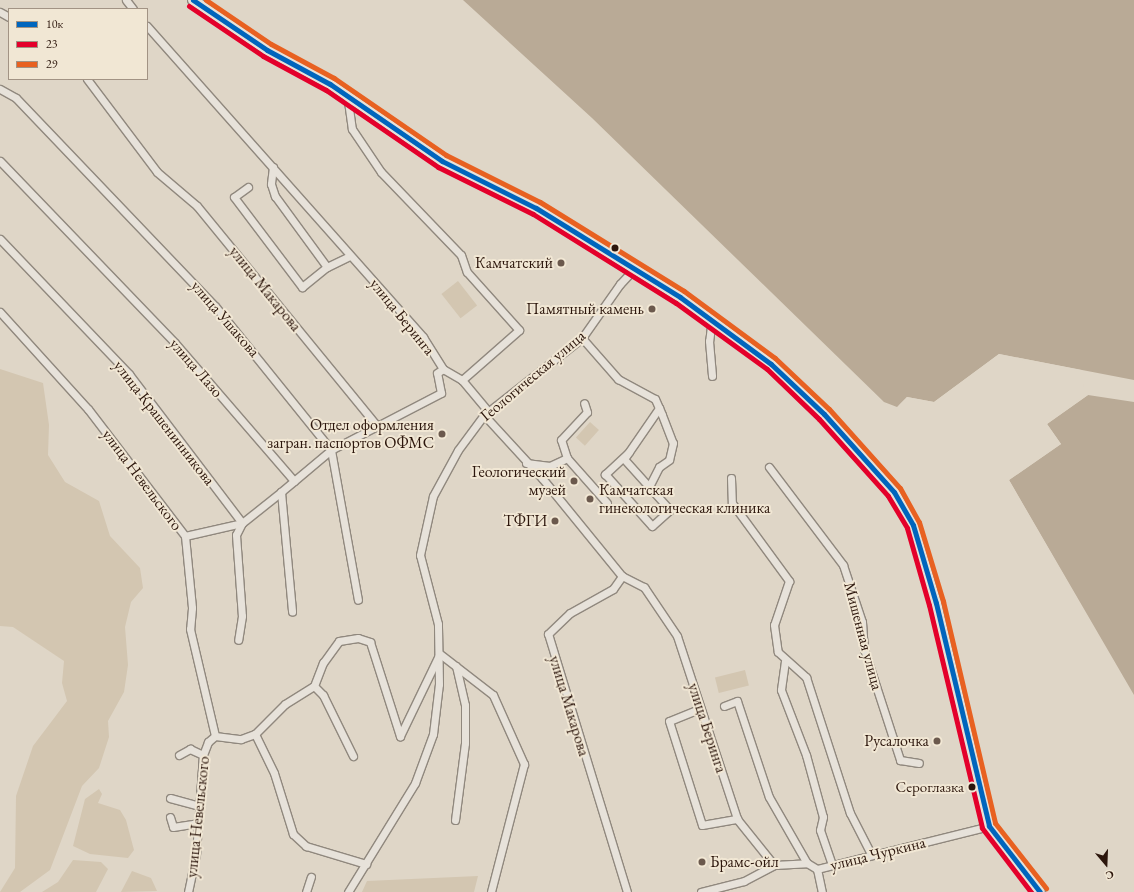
<!DOCTYPE html>
<meta charset="utf-8">
<style>
body{margin:0}
#map{position:relative;width:1134px;height:892px;overflow:hidden;background:#dfd6c7;font-family:"EB Garamond",serif}
div>[style]{position:absolute}
[style*='--x']{left:calc(var(--x)*1px);top:calc(var(--y)*1px);width:calc(var(--w)*1px);rotate:calc(var(--a)*1deg)}
.green>*{inset:0;background:#d3c6b1;transform-origin:0 0}
.water>*{inset:0;background:#b9aa96}
.pier>*{inset:0;background:#dfd6c7}
.roads{filter:drop-shadow(1px 0 #90887e) drop-shadow(-1px 0 #90887e) drop-shadow(0 1px #90887e) drop-shadow(0 -1px #90887e)}
.street>*{height:7px;margin:-3.5px;padding:0 3.5px;transform-origin:3.5px;border-radius:3.5px;background:#e7e2da}
.secondary>*{height:10px;margin:-5px;padding:0 5px;transform-origin:5px;border-radius:5px;background:#e7e2da}
.bus-1>*{height:5px;margin:-2.5px;padding:0 2.5px;transform-origin:2.5px;border-radius:2.5px;background:#0065bd}
.bus-2>*{height:5px;margin:-2.5px;padding:0 2.5px;transform-origin:2.5px;border-radius:2.5px;background:#e4002b}
.bus-3>*{height:5px;margin:-2.5px;padding:0 2.5px;transform-origin:2.5px;border-radius:2.5px;background:#e86121}
.dots>*{width:11px;height:11px;translate:-50% -50%;box-sizing:border-box;border:2px solid #f1e7d4;border-radius:50%}
span{translate:-50% -50%;white-space:nowrap;text-align:center;line-height:1.15;-webkit-text-stroke:4px #f1e7d4;paint-order:stroke}
.bus-label{font-size:15px;color:#2c160c}
.right{translate:-100% -50%;text-align:right}
.poi-label{font-size:16px;color:#2c160c}
.left{translate:0 -50%;text-align:left}
.street-label{font-size:16px;color:#2c160c}
.legend{position:absolute;left:8px;top:8px;width:140px;height:72px;box-sizing:border-box;background:#f1e7d4;border:1px solid #a29384;margin:0;padding:5px 7px;list-style:none;font-size:12px;color:#2c160c}
.legend li{display:flex;align-items:center;gap:8px;height:20px}
.legend b{width:20px;border:1px solid #a29384}
.north{position:absolute;left:1086px;top:844px;width:40px;height:40px;-webkit-text-stroke:3px #f1e7d4;paint-order:stroke;rotate:161deg;font-size:11px;font-weight:700;line-height:16px;text-align:center;color:#2c160c}
.north::after{content:'';display:block;margin:auto;width:14px;height:18px;background:#2c160c;clip-path:polygon(50% 0,100% 100%,50% 72%,0 100%)}
</style>
<div id="map">
<div class="green">
<div style="left:458px;top:281px;width:31px;height:21px;rotate:52deg"></div>
<div style="clip-path:polygon(0 369px,43px 383px,49px 425px,48px 455px,65px 482px,99px 501px,110px 536px,140px 568px,143px 588px,131px 602px,125px 627px,128px 665px,124px 692px,108px 721px,109px 737px,99px 768px,82px 786px,50px 870px,20px 892px,0 892px,15px 868px,16px 796px,33px 746px,67px 701px,62px 683px,64px 661px,13px 627px,0 626px)"></div>
<div style="left:590px;top:422px;width:12px;height:21px;rotate:42deg"></div>
<div style="left:745px;top:670px;width:16px;height:31px;rotate:76deg"></div>
<div style="clip-path:polygon(99px 789px,102px 794px,98px 803px,120px 810px,126px 820px,134px 850px,128px 858px,90px 854px,73px 846px,85px 799px)"></div>
<div style="clip-path:polygon(73px 860px,101px 862px,108px 869px,96px 892px,42px 892px,58px 882px)"></div>
<div style="clip-path:polygon(132px 871px,151px 878px,157px 891px,121px 892px)"></div>
<div style="clip-path:polygon(478px 876px,474px 892px,362px 892px,367px 881px)"></div>
</div>
<div class="water">
<div style="clip-path:polygon(463px 0,1134px 0,1134px 695px,1009px 480px,1061px 444px,1047px 424px,1088px 395px,1081px 370px,999px 354px,934px 402px,907px 397px,897px 407px,884px 402px,592px 118px)"></div>
</div>
<div class="pier">
<div style="clip-path:polygon(999px 354px,1134px 380px,1134px 402px,1088px 395px,1047px 424px,1061px 444px,1009px 480px,1134px 697px,1007px 480px,1058px 444px,1045px 423px,1086px 395px,1080px 372px,999px 356px,935px 404px,931px 405px,907px 399px,897px 407px,907px 397px,934px 402px)"></div>
</div>
<div class="roads">
<div class="street">
<div style="--x:126;--y:0;--w:11;--a:52"></div>
<div style="--x:0;--y:12;--w:10;--a:29"></div>
<div style="--x:147;--y:26;--w:416;--a:48.4"></div>
<div style="--x:423;--y:337;--w:38;--a:58"></div>
<div style="--x:443;--y:369;--w:22;--a:30"></div>
<div style="--x:462;--y:380;--w:40;--a:50"></div>
<div style="--x:87;--y:79;--w:116;--a:53"></div>
<div style="--x:157;--y:172;--w:52;--a:40.4"></div>
<div style="--x:197;--y:206;--w:283;--a:50.7"></div>
<div style="--x:0;--y:89;--w:18;--a:29"></div>
<div style="--x:16;--y:98;--w:288;--a:46.3"></div>
<div style="--x:215;--y:306;--w:185;--a:51.1"></div>
<div style="--x:331;--y:450;--w:152;--a:79.8"></div>
<div style="--x:347;--y:94;--w:35;--a:82"></div>
<div style="--x:352;--y:129;--w:52;--a:56"></div>
<div style="--x:381;--y:172;--w:115;--a:46.1"></div>
<div style="--x:461;--y:255;--w:18;--a:71"></div>
<div style="--x:467;--y:272;--w:78;--a:48.1"></div>
<div style="--x:519;--y:330;--w:76;--a:138.7"></div>
<div style="--x:0;--y:161;--w:252;--a:46.1"></div>
<div style="--x:175;--y:343;--w:182;--a:49.2"></div>
<div style="--x:294;--y:481;--w:17;--a:140"></div>
<div style="--x:281;--y:492;--w:120;--a:84.7"></div>
<div style="--x:273;--y:167;--w:17;--a:97"></div>
<div style="--x:271;--y:184;--w:13;--a:72"></div>
<div style="--x:275;--y:196;--w:88;--a:53.8"></div>
<div style="--x:327;--y:267;--w:25;--a:-26"></div>
<div style="--x:248;--y:187;--w:17;--a:144"></div>
<div style="--x:234;--y:197;--w:113;--a:52.9"></div>
<div style="--x:302;--y:287;--w:32;--a:-39"></div>
<div style="--x:0;--y:239;--w:187;--a:46.3"></div>
<div style="--x:129;--y:374;--w:187;--a:52.8"></div>
<div style="--x:242;--y:523;--w:13;--a:117"></div>
<div style="--x:236;--y:535;--w:81;--a:85.8"></div>
<div style="--x:242;--y:616;--w:24;--a:99"></div>
<div style="--x:0;--y:312;--w:131;--a:47.8"></div>
<div style="--x:88;--y:409;--w:160;--a:52.6"></div>
<div style="--x:185;--y:536;--w:72;--a:84.4"></div>
<div style="--x:192;--y:608;--w:21;--a:95"></div>
<div style="--x:190;--y:629;--w:110;--a:76.8"></div>
<div style="--x:712;--y:318;--w:23;--a:97"></div>
<div style="--x:709;--y:341;--w:35;--a:85"></div>
<div style="--x:582;--y:338;--w:55;--a:48.7"></div>
<div style="--x:618;--y:379;--w:42;--a:28.4"></div>
<div style="--x:655;--y:399;--w:17;--a:66"></div>
<div style="--x:662;--y:415;--w:30;--a:69"></div>
<div style="--x:673;--y:443;--w:17;--a:103"></div>
<div style="--x:669;--y:460;--w:12;--a:145"></div>
<div style="--x:659;--y:467;--w:22;--a:117"></div>
<div style="--x:484;--y:415;--w:86;--a:47.4"></div>
<div style="--x:542;--y:478;--w:127;--a:50.8"></div>
<div style="--x:629;--y:452;--w:33;--a:137"></div>
<div style="--x:605;--y:474;--w:70;--a:47.9"></div>
<div style="--x:652;--y:526;--w:24;--a:-42"></div>
<div style="--x:670;--y:510;--w:69;--a:-132"></div>
<div style="--x:624;--y:459;--w:62;--a:-55.5"></div>
<div style="--x:567;--y:458;--w:19;--a:-108"></div>
<div style="--x:561;--y:440;--w:38;--a:-47"></div>
<div style="--x:587;--y:412;--w:9;--a:-108"></div>
<div style="--x:526;--y:463;--w:24;--a:7"></div>
<div style="--x:550;--y:466;--w:19;--a:-25"></div>
<div style="--x:567;--y:458;--w:60;--a:48.4"></div>
<div style="--x:769;--y:467;--w:123;--a:52.9"></div>
<div style="--x:843;--y:565;--w:60;--a:71.6"></div>
<div style="--x:862;--y:622;--w:27;--a:86"></div>
<div style="--x:864;--y:649;--w:117;--a:72"></div>
<div style="--x:900;--y:760;--w:19;--a:9"></div>
<div style="--x:731;--y:478;--w:25;--a:88"></div>
<div style="--x:732;--y:503;--w:97;--a:53.8"></div>
<div style="--x:789;--y:581;--w:46;--a:108.8"></div>
<div style="--x:774;--y:625;--w:27;--a:82"></div>
<div style="--x:778;--y:652;--w:38;--a:42"></div>
<div style="--x:806;--y:677;--w:143;--a:72.1"></div>
<div style="--x:850;--y:813;--w:46;--a:62.9"></div>
<div style="--x:294;--y:481;--w:48;--a:-40"></div>
<div style="--x:331;--y:450;--w:124;--a:-27.4"></div>
<div style="--x:441;--y:393;--w:20;--a:-101"></div>
<div style="--x:437;--y:373;--w:7;--a:-34"></div>
<div style="--x:185;--y:536;--w:58;--a:-12.8"></div>
<div style="--x:242;--y:523;--w:50;--a:-38.5"></div>
<div style="--x:440;--y:654;--w:67;--a:37.7"></div>
<div style="--x:493;--y:695;--w:76;--a:65.8"></div>
<div style="--x:524;--y:764;--w:132;--a:104.5"></div>
<div style="--x:785;--y:661;--w:29;--a:98"></div>
<div style="--x:781;--y:690;--w:70;--a:69"></div>
<div style="--x:806;--y:755;--w:64;--a:74.7"></div>
<div style="--x:823;--y:817;--w:13;--a:103"></div>
<div style="--x:820;--y:830;--w:37;--a:71"></div>
<div style="--x:314;--y:686;--w:13;--a:45"></div>
<div style="--x:323;--y:695;--w:68;--a:63.8"></div>
<div style="--x:724;--y:706;--w:14;--a:-21"></div>
<div style="--x:737;--y:701;--w:101;--a:71.6"></div>
<div style="--x:769;--y:797;--w:76;--a:60.1"></div>
<div style="--x:699;--y:709;--w:32;--a:158"></div>
<div style="--x:669;--y:721;--w:109;--a:72.4"></div>
<div style="--x:702;--y:825;--w:36;--a:-10"></div>
<div style="--x:255;--y:734;--w:43;--a:64"></div>
<div style="--x:274;--y:773;--w:64;--a:72.7"></div>
<div style="--x:293;--y:834;--w:18;--a:43"></div>
<div style="--x:306;--y:846;--w:63;--a:16.7"></div>
<div style="--x:215;--y:736;--w:26;--a:7"></div>
<div style="--x:241;--y:739;--w:15;--a:-20"></div>
<div style="--x:255;--y:734;--w:42;--a:-45"></div>
<div style="--x:285;--y:704;--w:34;--a:-32"></div>
<div style="--x:314;--y:686;--w:25;--a:-69"></div>
<div style="--x:323;--y:663;--w:27;--a:-54"></div>
<div style="--x:339;--y:641;--w:19;--a:-9"></div>
<div style="--x:358;--y:638;--w:13;--a:18"></div>
<div style="--x:370;--y:642;--w:99;--a:72.3"></div>
<div style="--x:400;--y:736;--w:90;--a:-64.3"></div>
<div style="--x:179;--y:755;--w:13;--a:-29"></div>
<div style="--x:190;--y:749;--w:14;--a:25"></div>
<div style="--x:170;--y:798;--w:31;--a:15"></div>
<div style="--x:170;--y:817;--w:10;--a:73"></div>
<div style="--x:173;--y:827;--w:25;--a:-9"></div>
<div style="--x:455;--y:820;--w:78;--a:-82.6"></div>
<div style="--x:465;--y:743;--w:38;--a:-90"></div>
<div style="--x:465;--y:705;--w:40;--a:-103"></div>
<div style="--x:817;--y:869;--w:24;--a:78"></div>
<div style="--x:188;--y:892;--w:39;--a:-78"></div>
<div style="--x:196;--y:854;--w:99;--a:-86"></div>
<div style="--x:203;--y:755;--w:14;--a:-69"></div>
<div style="--x:208;--y:742;--w:9;--a:-41"></div>
<div style="--x:306;--y:892;--w:16;--a:-72"></div>
<div style="--x:348;--y:892;--w:128;--a:-58.4"></div>
<div style="--x:415;--y:783;--w:52;--a:-69.8"></div>
<div style="--x:433;--y:734;--w:50;--a:-83.2"></div>
<div style="--x:439;--y:684;--w:60;--a:-91"></div>
<div style="--x:438;--y:624;--w:71;--a:-104.6"></div>
<div style="--x:420;--y:555;--w:60;--a:-77.6"></div>
<div style="--x:433;--y:496;--w:52;--a:-61.5"></div>
<div style="--x:458;--y:450;--w:44;--a:-53.4"></div>
<div style="--x:484;--y:415;--w:125;--a:-38.2"></div>
<div style="--x:582;--y:338;--w:66;--a:-54.9"></div>
<div style="--x:620;--y:284;--w:21;--a:-47"></div>
<div style="--x:627;--y:892;--w:270;--a:-107"></div>
<div style="--x:548;--y:634;--w:30;--a:-44"></div>
<div style="--x:570;--y:613;--w:49;--a:-29.2"></div>
<div style="--x:613;--y:589;--w:16;--a:-55"></div>
<div style="--x:622;--y:576;--w:25;--a:27"></div>
<div style="--x:644;--y:587;--w:59;--a:56"></div>
<div style="--x:677;--y:636;--w:193;--a:71.8"></div>
<div style="--x:737;--y:819;--w:59;--a:51.2"></div>
<div style="--x:701;--y:892;--w:44;--a:-14.3"></div>
<div style="--x:744;--y:881;--w:34;--a:-28"></div>
<div style="--x:774;--y:865;--w:33;--a:-3"></div>
<div style="--x:807;--y:863;--w:12;--a:31"></div>
<div style="--x:817;--y:869;--w:177;--a:-14"></div>
</div>
<div class="secondary">
<div style="--x:193;--y:0;--w:89;--a:34"></div>
<div style="--x:267;--y:50;--w:72;--a:28.4"></div>
<div style="--x:330;--y:84;--w:136;--a:34.5"></div>
<div style="--x:442;--y:161;--w:105;--a:26.6"></div>
<div style="--x:536;--y:208;--w:169;--a:31.7"></div>
<div style="--x:680;--y:297;--w:113;--a:36.4"></div>
<div style="--x:771;--y:364;--w:73;--a:43.3"></div>
<div style="--x:824;--y:414;--w:105;--a:48.1"></div>
<div style="--x:894;--y:492;--w:38;--a:60"></div>
<div style="--x:913;--y:525;--w:81;--a:73.6"></div>
<div style="--x:936;--y:603;--w:229;--a:76.6"></div>
<div style="--x:989;--y:826;--w:83;--a:52.3"></div>
</div>
</div>
<div class="bus-1">
<div style="--x:193;--y:0;--w:89;--a:34"></div>
<div style="--x:267;--y:50;--w:72;--a:28.4"></div>
<div style="--x:330;--y:84;--w:136;--a:34.5"></div>
<div style="--x:442;--y:161;--w:105;--a:26.6"></div>
<div style="--x:536;--y:208;--w:169;--a:31.7"></div>
<div style="--x:680;--y:297;--w:113;--a:36.4"></div>
<div style="--x:771;--y:364;--w:73;--a:43.3"></div>
<div style="--x:824;--y:414;--w:105;--a:48.1"></div>
<div style="--x:894;--y:492;--w:38;--a:60"></div>
<div style="--x:913;--y:525;--w:81;--a:73.6"></div>
<div style="--x:936;--y:603;--w:229;--a:76.6"></div>
<div style="--x:989;--y:826;--w:83;--a:52.3"></div>
</div>
<div class="bus-2">
<div style="--x:189;--y:6;--w:89;--a:34"></div>
<div style="--x:263;--y:56;--w:72;--a:28.4"></div>
<div style="--x:326;--y:90;--w:136;--a:34.5"></div>
<div style="--x:438;--y:167;--w:106;--a:26.3"></div>
<div style="--x:533;--y:214;--w:168;--a:31.9"></div>
<div style="--x:676;--y:303;--w:112;--a:36"></div>
<div style="--x:767;--y:369;--w:72;--a:43.9"></div>
<div style="--x:819;--y:419;--w:103;--a:48.1"></div>
<div style="--x:888;--y:496;--w:37;--a:59"></div>
<div style="--x:907;--y:528;--w:80;--a:74.1"></div>
<div style="--x:929;--y:605;--w:229;--a:76.6"></div>
<div style="--x:982;--y:828;--w:81;--a:52.6"></div>
</div>
<div class="bus-3">
<div style="--x:206;--y:0;--w:78;--a:34.1"></div>
<div style="--x:271;--y:44;--w:72;--a:28.4"></div>
<div style="--x:334;--y:78;--w:136;--a:34.5"></div>
<div style="--x:446;--y:155;--w:105;--a:26.6"></div>
<div style="--x:540;--y:202;--w:169;--a:31.7"></div>
<div style="--x:684;--y:291;--w:113;--a:36.4"></div>
<div style="--x:775;--y:358;--w:74;--a:43.4"></div>
<div style="--x:829;--y:409;--w:106;--a:48.1"></div>
<div style="--x:900;--y:488;--w:39;--a:61"></div>
<div style="--x:919;--y:522;--w:83;--a:73.1"></div>
<div style="--x:943;--y:601;--w:228;--a:76.8"></div>
<div style="--x:995;--y:823;--w:83;--a:51.9"></div>
</div>
<div class="dots">
<div style="left:615px;top:248px;background:#2c160c"></div>
<div style="left:561px;top:263px;background:#6b594d"></div>
<div style="left:652px;top:309px;background:#6b594d"></div>
<div style="left:442px;top:434px;background:#6b594d"></div>
<div style="left:574px;top:481px;background:#6b594d"></div>
<div style="left:590px;top:499px;background:#6b594d"></div>
<div style="left:555px;top:521px;background:#6b594d"></div>
<div style="left:937px;top:741px;background:#6b594d"></div>
<div style="left:972px;top:787px;background:#2c160c"></div>
<div style="left:702px;top:862px;background:#6b594d"></div>
</div>
<div class="bus-label">
<span class="right" style="left:964px;top:787px">Сероглазка</span>
</div>
<div class="poi-label">
<span class="right" style="left:553px;top:263px">Камчатский</span>
<span class="right" style="left:644px;top:309px">Памятный камень</span>
<span class="right" style="left:434px;top:434px">Отдел оформления<br>загран. паспортов ОФМС</span>
<span class="right" style="left:566px;top:481px">Геологический<br>музей</span>
<span class="left" style="left:599px;top:499px">Камчатская<br>гинекологическая клиника</span>
<span class="right" style="left:547px;top:521px">ТФГИ</span>
<span class="right" style="left:929px;top:741px">Русалочка</span>
<span class="left" style="left:710px;top:862px">Брамс-ойл</span>
</div>
<div class="street-label">
<span style="left:265px;top:289px;rotate:51deg">улица Макарова</span>
<span style="left:402px;top:317px;rotate:51deg">улица Беринга</span>
<span style="left:225px;top:319px;rotate:49deg">улица Ушакова</span>
<span style="left:196px;top:368px;rotate:49deg">улица Лазо</span>
<span style="left:533px;top:376px;rotate:-40deg">Геологическая улица</span>
<span style="left:164px;top:423px;rotate:52deg">улица Крашенинникова</span>
<span style="left:142px;top:480px;rotate:53deg">улица Невельского</span>
<span style="left:863px;top:636px;rotate:75deg">Мишенная улица</span>
<span style="left:569px;top:706px;rotate:73deg">улица Макарова</span>
<span style="left:707px;top:728px;rotate:72deg">улица Беринга</span>
<span style="left:198px;top:817px;rotate:-84deg">улица Невельского</span>
<span style="left:878px;top:854px;rotate:-14deg">улица Чуркина</span>
</div>
<ul class="legend">
<li><b style="height:5px;background:#0065bd"></b>10к</li>
<li><b style="height:5px;background:#e4002b"></b>23</li>
<li><b style="height:5px;background:#e86121"></b>29</li>
</ul>
<div class="north">С</div>
</div>
